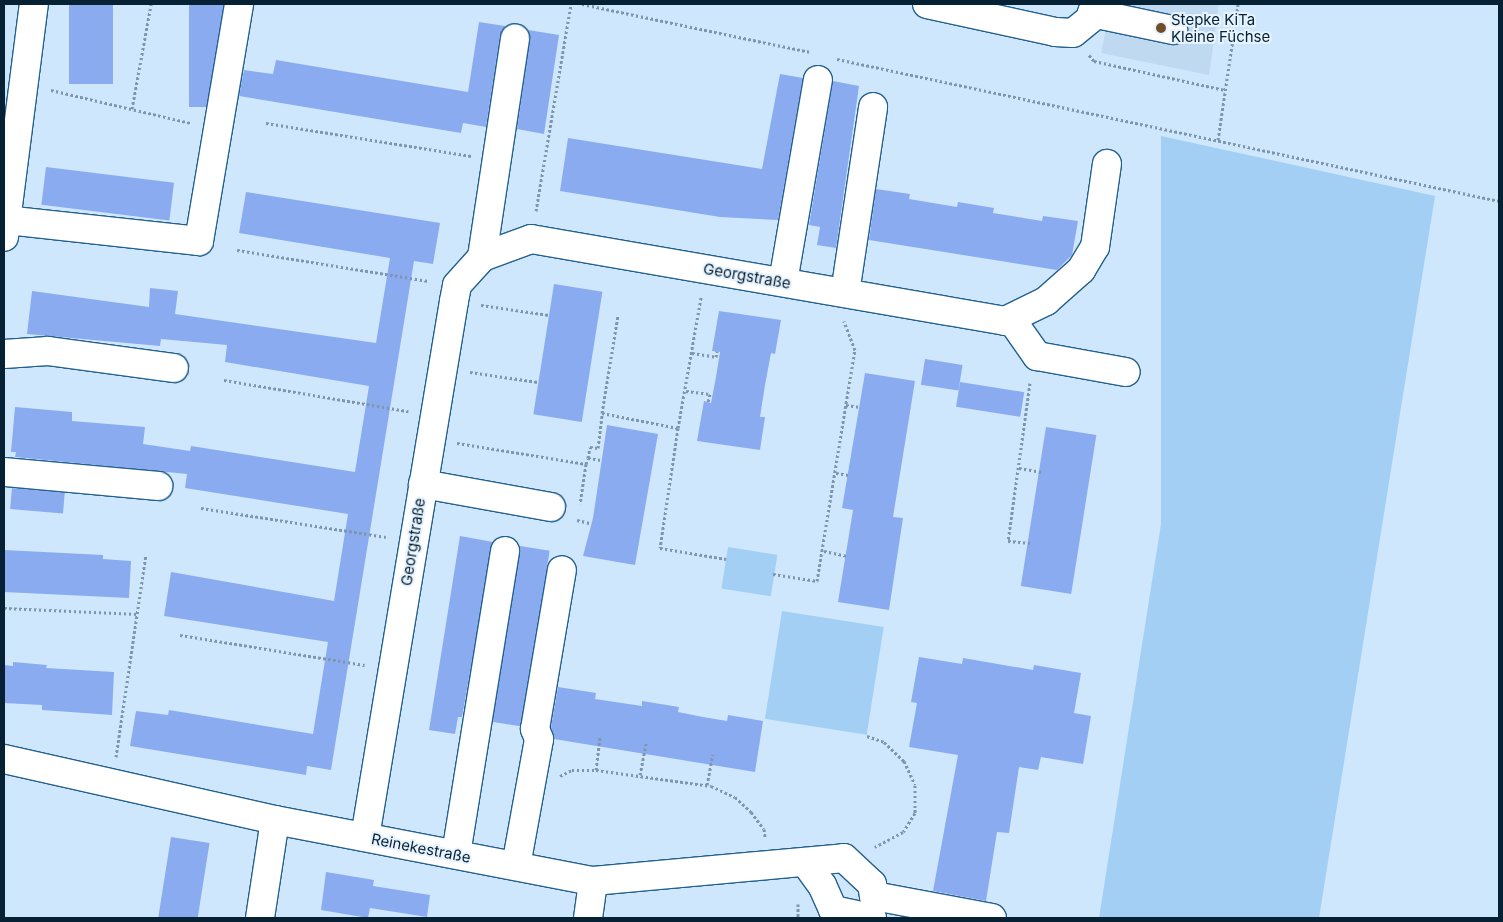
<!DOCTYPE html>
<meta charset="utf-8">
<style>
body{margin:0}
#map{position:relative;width:1503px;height:922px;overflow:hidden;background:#cfe7fd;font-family:Inter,sans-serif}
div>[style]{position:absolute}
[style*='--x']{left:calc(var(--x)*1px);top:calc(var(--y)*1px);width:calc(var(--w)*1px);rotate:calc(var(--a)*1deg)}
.built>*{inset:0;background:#bed9f0}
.green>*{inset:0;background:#a3cff5;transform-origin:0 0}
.building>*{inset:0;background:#8babf1;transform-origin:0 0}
.path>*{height:3px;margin-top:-1.5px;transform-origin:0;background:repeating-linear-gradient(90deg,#7d96ab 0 2.5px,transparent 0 5px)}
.roads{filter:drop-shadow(1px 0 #22608f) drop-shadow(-1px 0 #22608f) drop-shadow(0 1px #22608f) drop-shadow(0 -1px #22608f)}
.minor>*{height:28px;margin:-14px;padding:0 14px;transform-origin:14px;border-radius:14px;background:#fff}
.dots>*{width:14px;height:14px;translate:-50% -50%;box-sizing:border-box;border:2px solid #e7f3fe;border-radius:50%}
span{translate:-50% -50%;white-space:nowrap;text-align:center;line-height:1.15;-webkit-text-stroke:4px #e7f3fe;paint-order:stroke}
.poi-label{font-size:15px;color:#072134}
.left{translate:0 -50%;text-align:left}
.street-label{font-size:15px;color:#072134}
.frame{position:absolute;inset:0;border:5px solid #072134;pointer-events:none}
</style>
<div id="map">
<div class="built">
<div style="clip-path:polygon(1111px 4px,1219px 4px,1209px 75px,1101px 53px)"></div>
</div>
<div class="green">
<div style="clip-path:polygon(1161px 136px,1435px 196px,1319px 918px,1099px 918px,1161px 524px)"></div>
<div style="left:728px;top:547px;width:50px;height:42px;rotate:9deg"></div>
<div style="left:782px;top:611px;width:103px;height:109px;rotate:9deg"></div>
</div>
<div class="building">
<div style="left:69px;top:4px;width:44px;height:80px"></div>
<div style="left:189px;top:4px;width:34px;height:103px"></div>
<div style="clip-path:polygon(479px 22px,505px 26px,500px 36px,486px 127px,463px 123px,461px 133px,239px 96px,244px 70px,273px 74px,276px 60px,468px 92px)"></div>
<div style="clip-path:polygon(528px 30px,559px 35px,544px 134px,517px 129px,530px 40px)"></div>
<div style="clip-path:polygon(780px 74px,803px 78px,778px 220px,720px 217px,560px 191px,568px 138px,762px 169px)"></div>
<div style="clip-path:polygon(833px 81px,859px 86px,836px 248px,817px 245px,820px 227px,809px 225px)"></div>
<div style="left:46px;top:167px;width:129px;height:38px;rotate:7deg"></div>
<div style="clip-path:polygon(876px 189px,910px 194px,909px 199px,957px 207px,958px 202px,994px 208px,993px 213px,1042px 221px,1043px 216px,1078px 221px,1072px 255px,1057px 270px,869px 240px)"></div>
<div style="clip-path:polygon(246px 192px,440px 223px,433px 264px,414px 261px,331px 770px,307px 766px,306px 775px,130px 746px,136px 711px,168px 715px,169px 710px,313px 734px,328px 642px,164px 616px,166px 604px,171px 572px,334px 601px,348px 514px,185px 488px,187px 474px,15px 457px,16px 452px,11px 452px,15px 407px,72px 412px,72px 421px,145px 427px,143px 444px,190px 451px,191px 446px,355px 472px,369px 386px,225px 362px,227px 345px,161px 339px,160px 346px,27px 334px,32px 291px,149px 307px,150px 288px,178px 291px,175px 314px,376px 343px,390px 258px,239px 233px)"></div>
<div style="left:554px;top:284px;width:49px;height:132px;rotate:9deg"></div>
<div style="clip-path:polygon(719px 311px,781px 320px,775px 354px,771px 353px,765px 385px,760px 417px,765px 417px,760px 450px,697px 441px,704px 401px,711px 403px,716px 377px,720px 352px,712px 351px)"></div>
<div style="left:925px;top:359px;width:38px;height:26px;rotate:9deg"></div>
<div style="clip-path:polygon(865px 373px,915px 381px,893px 517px,903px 518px,889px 610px,838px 602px,853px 510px,842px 508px)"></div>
<div style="left:960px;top:382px;width:65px;height:25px;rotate:9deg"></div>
<div style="clip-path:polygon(607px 425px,658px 434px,635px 565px,583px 556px,593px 518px)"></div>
<div style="left:1046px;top:427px;width:51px;height:161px;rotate:9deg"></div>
<div style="left:12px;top:488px;width:53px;height:21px;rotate:5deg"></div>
<div style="clip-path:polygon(460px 536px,493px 542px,462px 717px,458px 717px,455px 734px,429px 730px)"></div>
<div style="left:520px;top:546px;width:30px;height:178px;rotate:9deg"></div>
<div style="clip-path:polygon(4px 550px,103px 555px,103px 559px,131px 561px,129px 598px,4px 592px)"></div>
<div style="clip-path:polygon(919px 657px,962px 664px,963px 658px,1033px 670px,1034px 665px,1081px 673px,1074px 713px,1091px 716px,1083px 764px,1041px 757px,1038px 770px,1019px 767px,1009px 833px,997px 832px,986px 901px,933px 891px,958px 755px,909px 747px,917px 703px,911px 702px)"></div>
<div style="clip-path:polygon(13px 662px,47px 665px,46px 668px,114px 672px,112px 715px,42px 710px,42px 705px,4px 703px,4px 665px,13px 666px)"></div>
<div style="clip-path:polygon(558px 687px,596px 693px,595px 699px,642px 706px,642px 701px,679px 707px,678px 712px,703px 717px,727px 721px,728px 715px,763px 721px,755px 772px,554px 739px,551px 727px)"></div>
<div style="left:171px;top:837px;width:39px;height:82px;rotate:9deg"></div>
<div style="clip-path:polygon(326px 872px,374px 880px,373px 886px,430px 895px,427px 917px,370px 908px,368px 918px,321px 910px)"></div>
</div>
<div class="path">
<div style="--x:582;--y:4;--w:232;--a:11.9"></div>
<div style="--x:1089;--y:55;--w:8;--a:50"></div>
<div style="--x:1094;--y:61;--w:134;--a:12.5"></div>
<div style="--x:837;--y:59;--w:677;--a:12.11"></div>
<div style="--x:51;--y:90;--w:144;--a:13.3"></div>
<div style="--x:132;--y:109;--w:107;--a:-79.7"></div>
<div style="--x:266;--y:123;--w:208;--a:9.1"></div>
<div style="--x:1218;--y:140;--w:137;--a:-81.6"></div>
<div style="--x:536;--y:211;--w:210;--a:-80.4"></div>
<div style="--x:237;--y:250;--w:194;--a:9.2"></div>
<div style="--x:481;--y:305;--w:69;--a:8.4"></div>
<div style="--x:692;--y:353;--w:24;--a:9"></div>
<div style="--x:716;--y:357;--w:6;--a:-81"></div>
<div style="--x:470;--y:372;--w:69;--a:8.4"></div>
<div style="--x:224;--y:380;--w:187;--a:9.6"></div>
<div style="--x:1030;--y:383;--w:160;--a:97.9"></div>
<div style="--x:1008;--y:541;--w:23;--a:5"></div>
<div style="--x:686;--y:391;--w:24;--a:7"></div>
<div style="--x:710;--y:394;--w:8;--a:104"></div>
<div style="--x:846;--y:405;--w:14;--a:8"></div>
<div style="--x:602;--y:413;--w:99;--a:-80.7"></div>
<div style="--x:678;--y:428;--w:121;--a:98.5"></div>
<div style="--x:660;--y:548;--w:67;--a:9.5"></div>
<div style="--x:457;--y:443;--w:131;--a:9.2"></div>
<div style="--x:586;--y:464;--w:40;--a:98.5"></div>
<div style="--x:588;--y:458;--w:11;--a:-80"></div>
<div style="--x:590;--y:447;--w:8;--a:7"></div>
<div style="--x:598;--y:448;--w:35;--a:-83"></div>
<div style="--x:602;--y:413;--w:77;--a:11.2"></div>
<div style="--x:678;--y:428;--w:133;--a:-80"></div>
<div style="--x:586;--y:464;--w:6;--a:-72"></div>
<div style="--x:588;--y:458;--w:13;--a:9"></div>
<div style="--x:1019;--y:468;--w:23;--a:10"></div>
<div style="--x:836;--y:473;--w:13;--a:9"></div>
<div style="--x:201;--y:508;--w:187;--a:8.9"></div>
<div style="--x:577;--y:520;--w:13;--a:13"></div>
<div style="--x:824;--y:551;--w:24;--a:12"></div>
<div style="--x:773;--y:574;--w:45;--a:9"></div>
<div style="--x:817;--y:581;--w:234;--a:-80.7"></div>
<div style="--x:855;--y:350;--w:31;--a:-111"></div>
<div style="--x:4;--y:608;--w:134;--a:2.6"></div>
<div style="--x:180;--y:635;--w:187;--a:9.2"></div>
<div style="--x:867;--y:736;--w:18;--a:19"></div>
<div style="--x:884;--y:742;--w:28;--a:44"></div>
<div style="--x:904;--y:761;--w:26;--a:65"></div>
<div style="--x:915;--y:785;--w:28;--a:90"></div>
<div style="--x:915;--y:813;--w:22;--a:122"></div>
<div style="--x:903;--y:832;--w:32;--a:152"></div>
<div style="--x:116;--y:757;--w:204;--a:-81.6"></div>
<div style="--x:596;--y:770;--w:34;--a:-83"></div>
<div style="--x:640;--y:775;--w:32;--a:-79"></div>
<div style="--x:560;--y:776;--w:13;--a:-27"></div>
<div style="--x:572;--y:770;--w:24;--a:0"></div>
<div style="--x:596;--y:770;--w:116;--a:7.9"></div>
<div style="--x:711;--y:786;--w:26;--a:25"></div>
<div style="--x:735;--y:797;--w:22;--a:43"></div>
<div style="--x:751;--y:812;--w:21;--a:53"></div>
<div style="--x:764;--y:829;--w:8;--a:83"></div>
<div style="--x:707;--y:785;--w:31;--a:-79"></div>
<div style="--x:798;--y:904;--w:14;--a:90"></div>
</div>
<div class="roads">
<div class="minor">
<div style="--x:927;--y:4;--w:131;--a:12.3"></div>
<div style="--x:1055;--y:32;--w:18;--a:3"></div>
<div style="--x:1073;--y:33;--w:22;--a:-39"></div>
<div style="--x:1090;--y:19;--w:16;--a:-72"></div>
<div style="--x:1092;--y:13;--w:83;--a:11.9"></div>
<div style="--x:6;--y:220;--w:194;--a:6.2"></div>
<div style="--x:199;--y:241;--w:240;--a:-80.4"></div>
<div style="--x:4;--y:237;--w:235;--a:-82.7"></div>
<div style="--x:482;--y:257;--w:221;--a:-81.4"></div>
<div style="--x:783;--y:282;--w:205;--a:-80.2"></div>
<div style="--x:845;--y:293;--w:188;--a:-81.4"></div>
<div style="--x:1005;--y:321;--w:46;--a:-26"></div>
<div style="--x:1046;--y:301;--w:47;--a:-41.5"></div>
<div style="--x:1081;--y:270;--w:27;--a:-59"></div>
<div style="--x:1095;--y:247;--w:84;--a:-81.8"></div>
<div style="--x:4;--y:354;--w:44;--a:-3.9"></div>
<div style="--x:48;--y:351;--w:127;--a:7.7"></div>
<div style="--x:4;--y:472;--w:155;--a:5.2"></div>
<div style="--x:423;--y:484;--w:130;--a:10.2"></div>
<div style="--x:4;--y:759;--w:278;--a:12.7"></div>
<div style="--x:275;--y:820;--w:324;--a:10.9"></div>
<div style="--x:593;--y:881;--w:252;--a:-5.2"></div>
<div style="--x:844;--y:858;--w:38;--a:43"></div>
<div style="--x:872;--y:884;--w:12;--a:81"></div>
<div style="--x:874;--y:896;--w:120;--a:10.6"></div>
<div style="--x:365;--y:837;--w:543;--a:-80.57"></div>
<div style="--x:454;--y:301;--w:16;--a:-79"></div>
<div style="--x:457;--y:285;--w:38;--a:-48"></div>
<div style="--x:482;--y:257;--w:52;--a:-20.2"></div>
<div style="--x:531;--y:239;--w:489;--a:9.8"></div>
<div style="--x:1013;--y:322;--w:42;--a:54.8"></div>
<div style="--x:1037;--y:356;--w:90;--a:10.2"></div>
<div style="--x:456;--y:854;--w:307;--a:-80.8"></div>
<div style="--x:805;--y:862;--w:29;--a:54"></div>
<div style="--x:822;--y:885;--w:27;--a:66"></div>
<div style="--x:833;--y:910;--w:40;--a:12"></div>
<div style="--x:516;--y:866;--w:129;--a:-79.7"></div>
<div style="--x:539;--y:739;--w:11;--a:-112"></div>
<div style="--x:535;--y:729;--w:161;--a:-80.4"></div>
<div style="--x:260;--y:918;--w:99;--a:-81.3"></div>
<div style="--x:588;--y:918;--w:37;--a:-82"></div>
</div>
</div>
<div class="dots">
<div style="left:1161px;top:28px;background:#714d27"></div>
</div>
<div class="poi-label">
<span class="left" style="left:1171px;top:28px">Stepke KiTa<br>Kleine Füchse</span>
</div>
<div class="street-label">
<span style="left:747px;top:276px;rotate:10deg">Georgstraße</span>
<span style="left:413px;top:542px;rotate:-81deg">Georgstraße</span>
<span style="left:421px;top:848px;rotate:11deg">Reinekestraße</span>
</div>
<div class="frame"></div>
</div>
